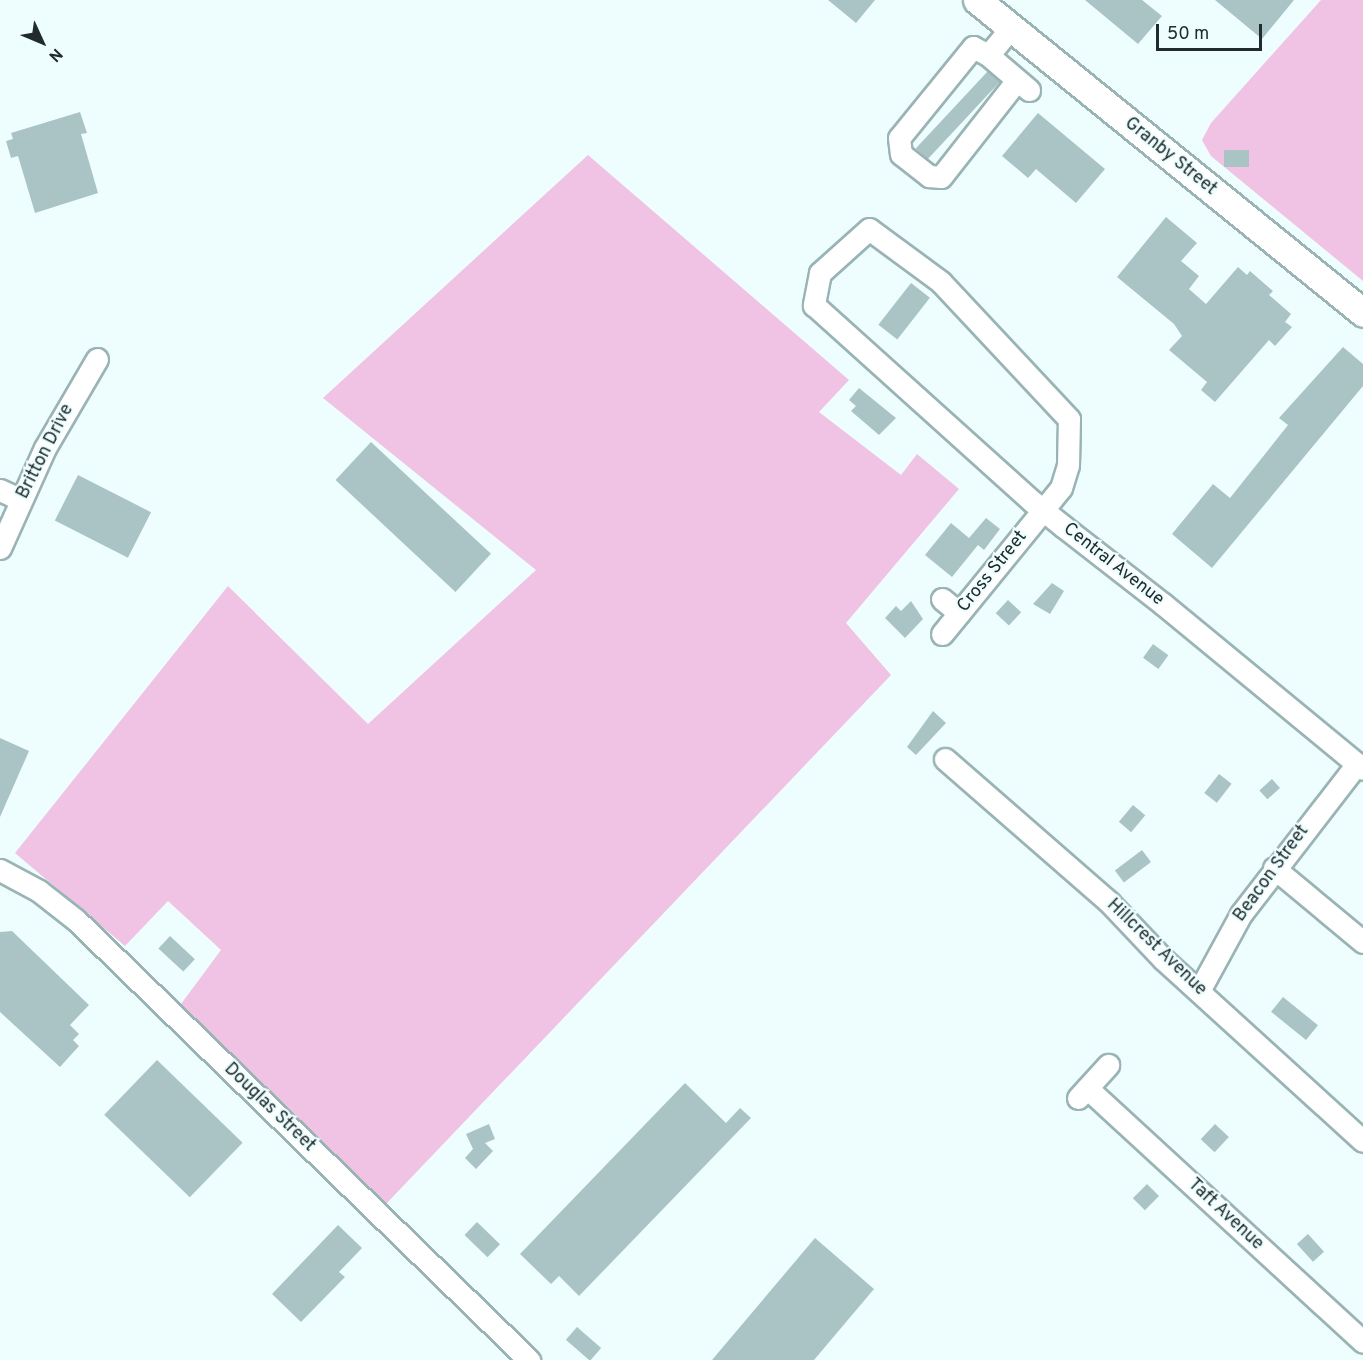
<!DOCTYPE html>
<style>
body{margin:0}
#map{position:relative;width:1363px;height:1360px;overflow:hidden;background:#eefeff;font-family:Overpass,sans-serif}
div>[style]{position:absolute}
[style*='--x']{left:calc(var(--x)*1px);top:calc(var(--y)*1px);width:calc(var(--w)*1px);rotate:calc(var(--a)*1deg)}
.green>*{inset:0;background:#f0c2e4}
.building>*{inset:0;background:#aac4c6;transform-origin:0 0}
.roads{filter:drop-shadow(2px 0 #9ab4b5) drop-shadow(-2px 0 #9ab4b5) drop-shadow(0 2px #9ab4b5) drop-shadow(0 -2px #9ab4b5)}
.minor>*{height:21px;margin:-10.5px;padding:0 10.5px;transform-origin:10.5px;border-radius:10.5px;background:#fff}
.major>*{height:27px;margin:-13.5px;padding:0 13.5px;transform-origin:13.5px;border-radius:13.5px;background:#fff}
span{translate:-50% -50%;white-space:nowrap;text-align:center;line-height:1.15;-webkit-text-stroke:4.5px #eefeff;paint-order:stroke}
.street-label{font-size:18px;color:#212b2c}
.north{position:absolute;left:12px;top:12px;width:60px;height:60px;-webkit-text-stroke:4px #eefeff;paint-order:stroke;rotate:134deg;font-size:16px;font-weight:700;line-height:24px;text-align:center;color:#212b2c}
.north::after{content:'';display:block;margin:auto;width:21px;height:27px;background:#212b2c;clip-path:polygon(50% 0,100% 100%,50% 72%,0 100%)}
.scale{position:absolute;left:1156px;top:24px;width:106px;height:27px;box-sizing:border-box;border:3px solid #212b2c;border-top:0;padding-left:8px;font-size:18px;line-height:21px;white-space:nowrap;color:#212b2c;-webkit-text-stroke:4px #eefeff;paint-order:stroke}
</style>
<div id="map">
<div class="green">
<div style="clip-path:polygon(1321px 0,1363px 0,1363px 281px,1211px 156px,1202px 140px,1211px 123px)"></div>
<div style="clip-path:polygon(588px 155px,849px 380px,819px 412px,901px 475px,917px 454px,959px 489px,846px 623px,891px 675px,386px 1204px,181px 1004px,221px 950px,168px 901px,125px 946px,15px 853px,228px 586px,368px 724px,536px 570px,323px 398px)"></div>
</div>
<div class="building">
<div style="clip-path:polygon(828px 0,875px 0,856px 23px)"></div>
<div style="clip-path:polygon(1085px 0,1142px 0,1162px 16px,1138px 44px)"></div>
<div style="clip-path:polygon(1215px 0,1294px 0,1262px 39px)"></div>
<div style="left:988px;top:71px;width:16px;height:106px;rotate:43deg"></div>
<div style="clip-path:polygon(80px 112px,87px 133px,81px 134px,98px 193px,35px 213px,18px 156px,11px 158px,6px 141px,13px 139px,11px 133px)"></div>
<div style="clip-path:polygon(1038px 113px,1105px 169px,1076px 203px,1036px 169px,1028px 178px,1002px 156px)"></div>
<div style="left:1249px;top:150px;width:17px;height:25px;rotate:90deg"></div>
<div style="clip-path:polygon(1166px 217px,1197px 243px,1181px 261px,1199px 276px,1189px 289px,1206px 304px,1238px 267px,1247px 275px,1250px 271px,1273px 291px,1269px 295px,1291px 314px,1285px 322px,1292px 327px,1275px 346px,1269px 340px,1215px 402px,1201px 390px,1207px 382px,1169px 350px,1182px 336px,1174px 324px,1117px 277px)"></div>
<div style="left:911px;top:283px;width:24px;height:53px;rotate:38deg"></div>
<div style="clip-path:polygon(1343px 347px,1363px 364px,1363px 386px,1212px 568px,1172px 534px,1213px 484px,1230px 498px,1288px 425px,1279px 418px)"></div>
<div style="clip-path:polygon(859px 388px,896px 418px,879px 435px,851px 411px,856px 406px,849px 400px)"></div>
<div style="left:371px;top:442px;width:164px;height:52px;rotate:43deg"></div>
<div style="left:78px;top:475px;width:82px;height:51px;rotate:27deg"></div>
<div style="clip-path:polygon(986px 518px,1000px 529px,984px 550px,978px 545px,952px 577px,925px 555px,951px 523px,969px 538px)"></div>
<div style="clip-path:polygon(1052px 583px,1064px 591px,1050px 614px,1033px 604px)"></div>
<div style="left:1008px;top:600px;width:18px;height:18px;rotate:43deg"></div>
<div style="clip-path:polygon(911px 601px,923px 619px,905px 638px,885px 618px,896px 606px,901px 611px)"></div>
<div style="left:1153px;top:644px;width:19px;height:17px;rotate:36deg"></div>
<div style="clip-path:polygon(933px 711px,946px 723px,916px 755px,907px 747px)"></div>
<div style="clip-path:polygon(0 738px,29px 751px,0 817px)"></div>
<div style="left:1219px;top:774px;width:16px;height:24px;rotate:38deg"></div>
<div style="left:1272px;top:779px;width:12px;height:17px;rotate:48deg"></div>
<div style="left:1133px;top:805px;width:16px;height:22px;rotate:40deg"></div>
<div style="left:1142px;top:850px;width:15px;height:34px;rotate:53deg"></div>
<div style="clip-path:polygon(12px 931px,89px 1005px,70px 1025px,79px 1034px,73px 1040px,79px 1046px,60px 1067px,0 1012px,0 932px)"></div>
<div style="left:170px;top:936px;width:34px;height:17px;rotate:43deg"></div>
<div style="left:1283px;top:997px;width:45px;height:19px;rotate:39deg"></div>
<div style="left:157px;top:1060px;width:119px;height:76px;rotate:44deg"></div>
<div style="clip-path:polygon(685px 1083px,726px 1123px,740px 1108px,751px 1118px,579px 1296px,559px 1276px,551px 1284px,520px 1254px)"></div>
<div style="clip-path:polygon(489px 1124px,495px 1139px,485px 1143px,493px 1151px,476px 1169px,465px 1158px,473px 1149px,466px 1134px)"></div>
<div style="left:1215px;top:1124px;width:19px;height:21px;rotate:43deg"></div>
<div style="left:1147px;top:1184px;width:17px;height:20px;rotate:45deg"></div>
<div style="left:477px;top:1222px;width:32px;height:18px;rotate:44deg"></div>
<div style="clip-path:polygon(338px 1225px,362px 1248px,339px 1272px,345px 1277px,301px 1322px,272px 1294px)"></div>
<div style="left:1308px;top:1234px;width:24px;height:15px;rotate:48deg"></div>
<div style="clip-path:polygon(815px 1238px,874px 1289px,814px 1360px,712px 1360px)"></div>
<div style="left:577px;top:1327px;width:32px;height:17px;rotate:41deg"></div>
</div>
<div class="roads">
<div class="minor">
<div style="--x:1011;--y:28;--w:35;--a:130"></div>
<div style="--x:988;--y:55;--w:17;--a:-152"></div>
<div style="--x:973;--y:47;--w:117;--a:129.1"></div>
<div style="--x:899;--y:138;--w:16;--a:83"></div>
<div style="--x:901;--y:154;--w:36;--a:38"></div>
<div style="--x:929;--y:176;--w:12;--a:5"></div>
<div style="--x:941;--y:177;--w:123;--a:-51.9"></div>
<div style="--x:988;--y:55;--w:54;--a:40.5"></div>
<div style="--x:0;--y:490;--w:23;--a:25"></div>
<div style="--x:0;--y:548;--w:110;--a:-65.8"></div>
<div style="--x:45;--y:448;--w:103;--a:-59.7"></div>
<div style="--x:942;--y:599;--w:22;--a:39"></div>
<div style="--x:942;--y:634;--w:160;--a:-50.8"></div>
<div style="--x:1043;--y:510;--w:28;--a:-51"></div>
<div style="--x:1061;--y:488;--w:24;--a:-73"></div>
<div style="--x:1068;--y:465;--w:46;--a:-88.8"></div>
<div style="--x:1069;--y:419;--w:187;--a:-133.1"></div>
<div style="--x:941;--y:282;--w:89;--a:-143.6"></div>
<div style="--x:869;--y:229;--w:66;--a:138.1"></div>
<div style="--x:820;--y:273;--w:33;--a:101"></div>
<div style="--x:814;--y:305;--w:295;--a:42"></div>
<div style="--x:1033;--y:502;--w:9;--a:36"></div>
<div style="--x:1040;--y:507;--w:4;--a:45"></div>
<div style="--x:1043;--y:510;--w:27;--a:39"></div>
<div style="--x:1064;--y:527;--w:125;--a:37.9"></div>
<div style="--x:1163;--y:604;--w:259;--a:39.5"></div>
<div style="--x:945;--y:759;--w:218;--a:41.1"></div>
<div style="--x:1109;--y:902;--w:79;--a:46.5"></div>
<div style="--x:1163;--y:959;--w:270;--a:42.3"></div>
<div style="--x:1274;--y:868;--w:116;--a:39.7"></div>
<div style="--x:0;--y:870;--w:44;--a:28.3"></div>
<div style="--x:39;--y:891;--w:47;--a:38.1"></div>
<div style="--x:76;--y:920;--w:632;--a:44.17"></div>
<div style="--x:1199;--y:991;--w:88;--a:-61.4"></div>
<div style="--x:1241;--y:914;--w:190;--a:-52.3"></div>
<div style="--x:1087;--y:1088;--w:375;--a:42.6"></div>
<div style="--x:1078;--y:1098;--w:45;--a:-47.7"></div>
</div>
<div class="major">
<div style="--x:977;--y:0;--w:497;--a:39"></div>
</div>
</div>
<div class="street-label">
<span style="left:1170px;top:157px;rotate:39deg">Granby Street</span>
<span style="left:46px;top:452px;rotate:-63deg">Britton Drive</span>
<span style="left:1113px;top:565px;rotate:38deg">Central Avenue</span>
<span style="left:993px;top:572px;rotate:-51deg">Cross Street</span>
<span style="left:1272px;top:874px;rotate:-54deg">Beacon Street</span>
<span style="left:1156px;top:948px;rotate:44deg">Hillcrest Avenue</span>
<span style="left:269px;top:1108px;rotate:44deg">Douglas Street</span>
<span style="left:1225px;top:1215px;rotate:43deg">Taft Avenue</span>
</div>
<div class="north">N</div>
<div class="scale">50 m</div>
</div>
